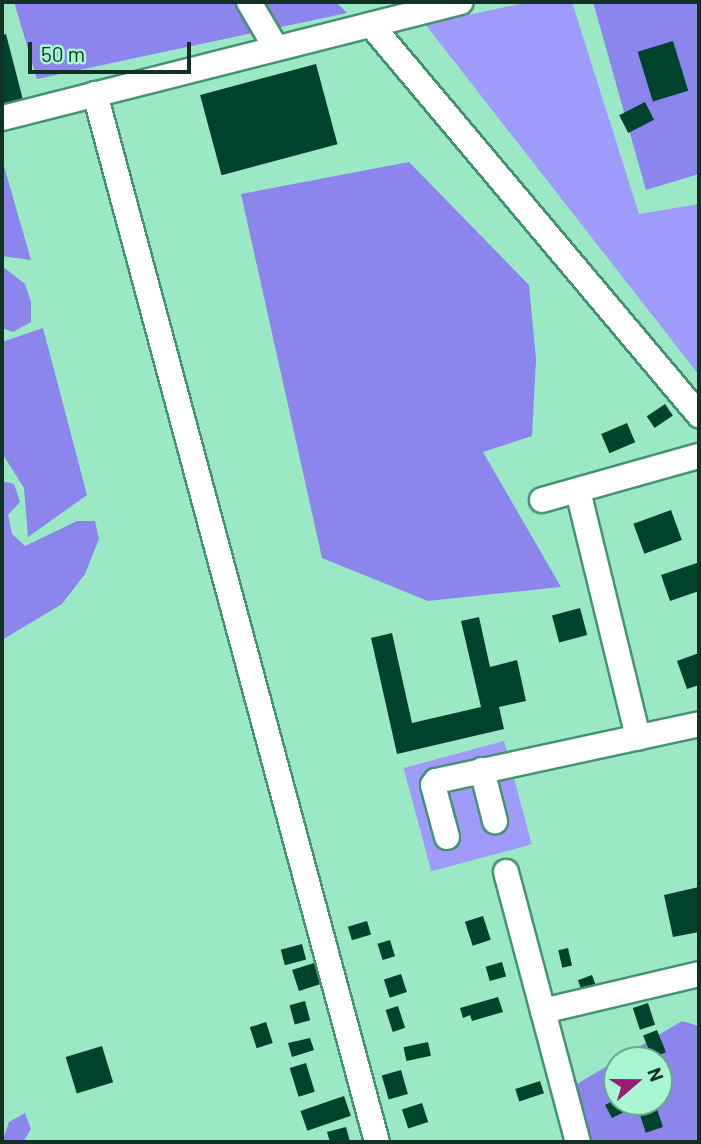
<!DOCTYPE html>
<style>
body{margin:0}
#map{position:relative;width:701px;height:1144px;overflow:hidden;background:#9be8c5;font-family:Barlow,sans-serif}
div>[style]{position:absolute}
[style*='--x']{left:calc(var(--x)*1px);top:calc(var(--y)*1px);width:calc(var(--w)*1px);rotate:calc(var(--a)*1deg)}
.green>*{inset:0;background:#9e9bfc;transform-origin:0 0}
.forest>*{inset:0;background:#8b85ed}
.building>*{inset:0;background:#00432d;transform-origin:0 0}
.roads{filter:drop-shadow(2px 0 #459272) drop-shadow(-2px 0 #459272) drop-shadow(0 2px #459272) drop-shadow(0 -2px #459272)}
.minor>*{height:24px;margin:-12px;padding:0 12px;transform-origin:12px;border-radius:12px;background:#fff}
span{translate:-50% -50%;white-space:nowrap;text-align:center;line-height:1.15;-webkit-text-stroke:7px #a8f6d2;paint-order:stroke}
.frame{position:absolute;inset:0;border:4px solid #103124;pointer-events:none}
.north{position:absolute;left:603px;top:1046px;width:70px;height:70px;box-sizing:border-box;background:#a8f6d2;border:2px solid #6ba78c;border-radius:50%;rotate:70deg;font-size:19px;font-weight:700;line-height:28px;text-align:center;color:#103124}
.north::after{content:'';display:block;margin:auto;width:24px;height:32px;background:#9a1c73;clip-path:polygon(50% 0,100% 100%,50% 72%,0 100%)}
.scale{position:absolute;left:28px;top:42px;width:163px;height:32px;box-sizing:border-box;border:4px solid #103124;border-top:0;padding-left:9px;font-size:21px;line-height:24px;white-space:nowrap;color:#103124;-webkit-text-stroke:5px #a8f6d2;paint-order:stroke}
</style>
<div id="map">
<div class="green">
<div style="clip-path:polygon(529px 2px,572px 2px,639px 214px,699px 204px,699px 375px,425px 24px)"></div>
<div style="left:504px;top:741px;width:107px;height:104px;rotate:75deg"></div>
</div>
<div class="forest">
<div style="clip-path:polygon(14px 2px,336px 2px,347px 13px,37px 79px)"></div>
<div style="clip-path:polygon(593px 2px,699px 2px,699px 174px,646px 190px)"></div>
<div style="clip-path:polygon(2px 159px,31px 260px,2px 256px)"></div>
<div style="clip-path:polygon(409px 162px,529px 285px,536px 360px,532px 436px,483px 452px,561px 587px,428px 601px,322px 558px,241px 194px)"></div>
<div style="clip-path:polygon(2px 266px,25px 284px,31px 302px,31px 322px,13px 332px,2px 328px)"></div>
<div style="clip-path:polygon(43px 328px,87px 495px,28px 537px,24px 488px,2px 453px,2px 342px)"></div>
<div style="clip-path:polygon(2px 481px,14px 484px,20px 502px,8px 515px,12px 534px,25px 546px,77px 521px,95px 521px,99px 539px,85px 574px,62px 604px,2px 640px)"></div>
<div style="clip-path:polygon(evenodd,682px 1021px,699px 1026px,699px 1142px,591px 1142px,577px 1084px,682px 1021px,617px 1060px,659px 1060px,659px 1102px,617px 1102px,617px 1060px)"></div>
<div style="clip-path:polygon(25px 1113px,31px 1129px,23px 1142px,2px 1142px,9px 1122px)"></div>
</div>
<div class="building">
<div style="clip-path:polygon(6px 34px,24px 104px,2px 110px,2px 35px)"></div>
<div style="left:673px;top:41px;width:52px;height:37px;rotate:73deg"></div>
<div style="left:316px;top:64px;width:83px;height:120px;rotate:75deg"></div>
<div style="left:645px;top:102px;width:20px;height:29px;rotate:63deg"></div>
<div style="left:665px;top:404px;width:14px;height:22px;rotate:56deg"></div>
<div style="left:627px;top:423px;width:21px;height:28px;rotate:67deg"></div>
<div style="left:671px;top:510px;width:32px;height:40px;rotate:70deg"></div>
<div style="clip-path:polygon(697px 563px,699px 591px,670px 601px,661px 575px)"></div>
<div style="left:580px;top:608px;width:28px;height:29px;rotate:75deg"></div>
<div style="clip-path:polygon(479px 617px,490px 667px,517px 660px,526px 701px,499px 707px,504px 729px,397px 754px,371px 638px,392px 633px,412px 723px,481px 707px,461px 621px)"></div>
<div style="clip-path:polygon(699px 653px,699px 685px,687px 689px,677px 661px)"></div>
<div style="clip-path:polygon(699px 887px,699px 932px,673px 937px,664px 895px)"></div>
<div style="left:483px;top:916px;width:25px;height:19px;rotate:72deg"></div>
<div style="left:367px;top:921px;width:14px;height:20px;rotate:73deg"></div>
<div style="left:390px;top:940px;width:17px;height:13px;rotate:73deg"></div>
<div style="left:302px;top:944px;width:16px;height:22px;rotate:75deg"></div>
<div style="left:568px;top:948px;width:18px;height:10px;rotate:77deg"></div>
<div style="left:502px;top:962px;width:15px;height:17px;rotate:74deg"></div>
<div style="left:314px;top:963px;width:22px;height:23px;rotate:72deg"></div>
<div style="left:401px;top:974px;width:19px;height:18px;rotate:72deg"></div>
<div style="left:592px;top:975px;width:15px;height:15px;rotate:70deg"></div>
<div style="clip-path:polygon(498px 997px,503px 1012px,472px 1021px,470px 1015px,463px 1018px,460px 1008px)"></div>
<div style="left:305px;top:1001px;width:20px;height:16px;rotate:75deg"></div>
<div style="left:648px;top:1003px;width:23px;height:16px;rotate:72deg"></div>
<div style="left:398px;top:1006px;width:23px;height:13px;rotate:72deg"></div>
<div style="left:266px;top:1022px;width:22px;height:17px;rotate:72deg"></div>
<div style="left:657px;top:1030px;width:24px;height:15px;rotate:68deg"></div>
<div style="clip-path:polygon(310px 1038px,314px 1050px,292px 1057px,288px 1043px)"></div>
<div style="left:428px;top:1042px;width:14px;height:25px;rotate:78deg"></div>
<div style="left:102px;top:1046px;width:38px;height:38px;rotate:73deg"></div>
<div style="left:306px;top:1063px;width:30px;height:17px;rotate:73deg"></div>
<div style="left:401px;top:1070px;width:25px;height:20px;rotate:74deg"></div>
<div style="left:540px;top:1081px;width:13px;height:26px;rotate:72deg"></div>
<div style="left:344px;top:1096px;width:21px;height:46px;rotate:71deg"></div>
<div style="clip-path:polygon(617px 1099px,628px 1110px,612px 1118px,605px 1105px)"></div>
<div style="left:422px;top:1103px;width:20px;height:21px;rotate:72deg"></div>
<div style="left:657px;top:1109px;width:19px;height:18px;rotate:72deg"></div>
<div style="clip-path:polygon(346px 1127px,350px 1142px,330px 1142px,327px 1132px)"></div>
</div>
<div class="roads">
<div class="minor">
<div style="--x:249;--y:2;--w:53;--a:59.6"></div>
<div style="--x:371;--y:25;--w:510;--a:49.94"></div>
<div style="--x:95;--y:94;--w:1085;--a:74.94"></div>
<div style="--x:2;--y:118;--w:473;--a:-14.2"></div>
<div style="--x:578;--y:491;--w:254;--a:76.3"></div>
<div style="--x:542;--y:500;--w:163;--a:-15.7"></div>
<div style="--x:482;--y:770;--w:53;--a:75.7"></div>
<div style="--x:447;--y:837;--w:54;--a:-105.1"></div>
<div style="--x:433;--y:785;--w:5;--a:-53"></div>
<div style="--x:436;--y:781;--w:269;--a:-12.2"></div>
<div style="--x:506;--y:872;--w:279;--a:75.1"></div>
<div style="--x:543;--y:1011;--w:160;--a:-13.3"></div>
</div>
</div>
<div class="frame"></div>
<div class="north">N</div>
<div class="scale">50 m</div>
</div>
